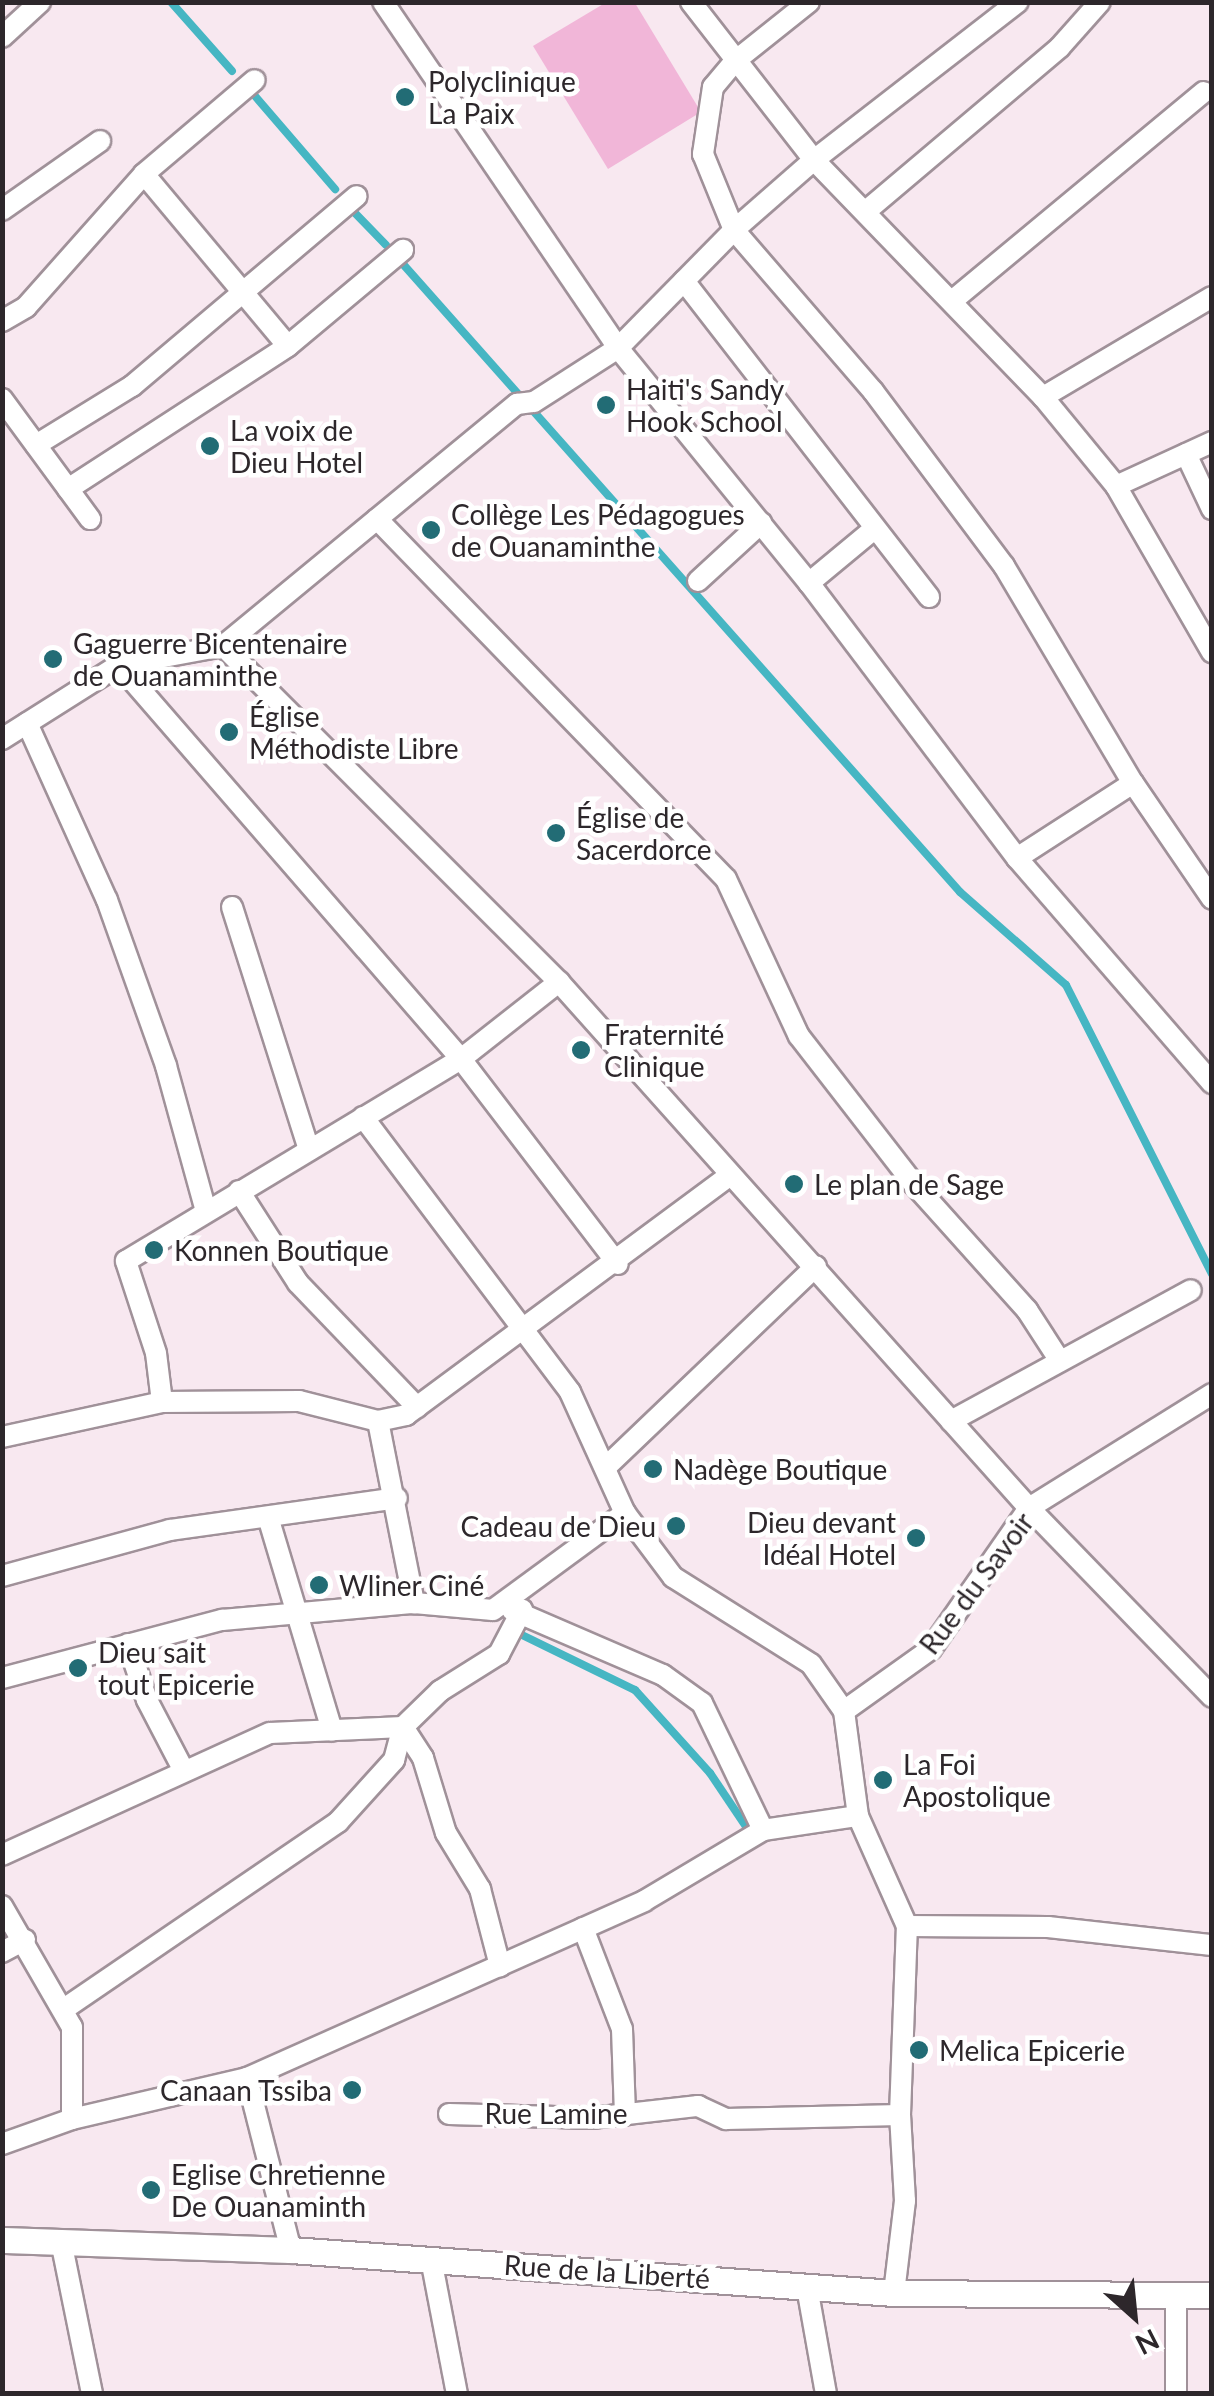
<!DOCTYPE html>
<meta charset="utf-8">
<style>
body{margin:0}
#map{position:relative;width:1214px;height:2396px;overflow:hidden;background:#f8e8f0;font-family:Lato,sans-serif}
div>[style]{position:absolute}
.green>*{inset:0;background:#f1b6d8}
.stream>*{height:8px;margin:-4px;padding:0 4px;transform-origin:4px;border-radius:4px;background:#46b6c3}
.roads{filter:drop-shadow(2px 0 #a09199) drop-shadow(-2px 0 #a09199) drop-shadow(0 2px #a09199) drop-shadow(0 -2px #a09199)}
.minor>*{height:20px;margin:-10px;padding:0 10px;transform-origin:10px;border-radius:10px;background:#fff}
.tertiary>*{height:25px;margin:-12.5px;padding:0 12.5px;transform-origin:12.5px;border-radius:12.5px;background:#fff}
.dots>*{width:28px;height:28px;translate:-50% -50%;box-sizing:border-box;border:5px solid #fff;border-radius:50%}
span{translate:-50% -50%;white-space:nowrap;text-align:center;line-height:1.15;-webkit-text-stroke:9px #fff;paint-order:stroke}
.poi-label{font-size:28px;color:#2d272b}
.left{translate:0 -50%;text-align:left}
.right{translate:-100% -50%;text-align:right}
.street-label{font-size:28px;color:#2d272b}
.frame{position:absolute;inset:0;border:5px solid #2d272b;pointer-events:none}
.north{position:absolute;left:1084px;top:2266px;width:100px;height:100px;-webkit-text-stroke:8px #fff;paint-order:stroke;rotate:153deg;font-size:28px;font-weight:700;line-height:40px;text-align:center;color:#2d272b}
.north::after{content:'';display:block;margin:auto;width:35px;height:45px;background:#2d272b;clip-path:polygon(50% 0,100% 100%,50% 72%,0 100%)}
</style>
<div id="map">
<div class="green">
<i style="clip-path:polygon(605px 3px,635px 3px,701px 112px,608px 169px,533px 46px)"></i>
</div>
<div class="stream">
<i style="left:171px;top:2px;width:92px;rotate:48.5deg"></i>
<i style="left:255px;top:96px;width:123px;rotate:49.3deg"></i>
<i style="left:354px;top:212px;width:46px;rotate:45.9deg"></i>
<i style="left:402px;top:263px;width:841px;rotate:48.42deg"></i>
<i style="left:960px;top:892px;width:141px;rotate:41.3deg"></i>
<i style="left:1066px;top:985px;width:324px;rotate:63.2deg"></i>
<i style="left:520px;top:1634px;width:128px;rotate:26deg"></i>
<i style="left:635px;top:1690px;width:112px;rotate:47.9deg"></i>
<i style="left:710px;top:1773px;width:66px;rotate:56.1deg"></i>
<i style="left:747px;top:1828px;width:9px;rotate:13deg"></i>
</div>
<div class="roads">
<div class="minor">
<i style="left:383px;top:2px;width:418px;rotate:55.8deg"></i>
<i style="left:618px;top:348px;width:303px;rotate:50.9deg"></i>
<i style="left:809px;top:583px;width:345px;rotate:52.9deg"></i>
<i style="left:1017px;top:858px;width:298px;rotate:49.1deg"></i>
<i style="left:691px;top:2px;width:200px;rotate:52.1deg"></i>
<i style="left:814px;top:160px;width:330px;rotate:46deg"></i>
<i style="left:1043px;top:397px;width:115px;rotate:50.6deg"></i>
<i style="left:1116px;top:486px;width:192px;rotate:60deg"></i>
<i style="left:809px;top:2px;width:95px;rotate:141.4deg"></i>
<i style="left:735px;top:61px;width:34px;rotate:130deg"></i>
<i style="left:713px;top:87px;width:68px;rotate:98.5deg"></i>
<i style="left:703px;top:154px;width:82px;rotate:67.8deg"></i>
<i style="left:734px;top:230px;width:213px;rotate:49.2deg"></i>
<i style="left:873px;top:391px;width:219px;rotate:53.2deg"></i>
<i style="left:1004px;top:566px;width:252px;rotate:59.3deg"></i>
<i style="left:1133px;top:783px;width:140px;rotate:55.7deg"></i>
<i style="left:2px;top:37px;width:52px;rotate:-42.6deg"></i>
<i style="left:144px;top:174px;width:224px;rotate:50.1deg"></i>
<i style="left:2px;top:210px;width:120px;rotate:-35.1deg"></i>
<i style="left:865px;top:212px;width:255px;rotate:-40.2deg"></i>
<i style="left:1060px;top:47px;width:60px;rotate:-48.4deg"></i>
<i style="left:684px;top:281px;width:400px;rotate:52.2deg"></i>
<i style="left:952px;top:301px;width:327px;rotate:-39.7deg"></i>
<i style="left:2px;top:321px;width:28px;rotate:-30deg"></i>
<i style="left:26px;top:307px;width:178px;rotate:-48.4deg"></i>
<i style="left:144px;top:174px;width:145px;rotate:-40.3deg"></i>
<i style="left:1043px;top:397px;width:196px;rotate:-30.6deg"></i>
<i style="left:2px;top:399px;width:149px;rotate:53.7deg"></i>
<i style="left:36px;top:445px;width:113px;rotate:-31.6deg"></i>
<i style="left:132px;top:386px;width:294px;rotate:-40.2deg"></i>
<i style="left:1186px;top:454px;width:61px;rotate:64.7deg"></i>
<i style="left:1116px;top:486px;width:106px;rotate:-24.6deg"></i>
<i style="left:68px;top:489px;width:262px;rotate:-33deg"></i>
<i style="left:288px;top:346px;width:150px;rotate:-39.9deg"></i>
<i style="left:377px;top:519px;width:501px;rotate:45.89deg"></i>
<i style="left:726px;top:879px;width:173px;rotate:65.1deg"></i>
<i style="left:799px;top:1036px;width:186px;rotate:52.2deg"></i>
<i style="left:913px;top:1183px;width:171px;rotate:48.1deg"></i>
<i style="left:1027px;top:1310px;width:57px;rotate:57.1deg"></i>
<i style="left:698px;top:581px;width:86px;rotate:-42.6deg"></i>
<i style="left:809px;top:583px;width:85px;rotate:-39.7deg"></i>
<i style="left:223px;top:646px;width:475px;rotate:45deg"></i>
<i style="left:559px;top:982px;width:705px;rotate:48.22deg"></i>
<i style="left:1029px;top:1508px;width:263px;rotate:45.9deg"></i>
<i style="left:119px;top:665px;width:522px;rotate:49.04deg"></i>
<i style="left:461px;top:1059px;width:258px;rotate:52.6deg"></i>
<i style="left:27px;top:723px;width:194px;rotate:65.7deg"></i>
<i style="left:107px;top:900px;width:176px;rotate:70.4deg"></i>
<i style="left:166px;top:1066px;width:150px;rotate:74.6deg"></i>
<i style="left:2px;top:739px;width:138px;rotate:-32.3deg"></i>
<i style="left:119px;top:665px;width:106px;rotate:-10.4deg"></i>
<i style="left:223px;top:646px;width:381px;rotate:-39.5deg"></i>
<i style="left:517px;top:404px;width:17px;rotate:-7deg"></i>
<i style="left:534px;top:402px;width:100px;rotate:-32.7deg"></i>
<i style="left:618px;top:348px;width:165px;rotate:-45.5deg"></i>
<i style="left:734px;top:230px;width:106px;rotate:-41.2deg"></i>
<i style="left:814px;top:160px;width:258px;rotate:-37.8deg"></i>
<i style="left:1017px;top:858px;width:138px;rotate:-32.9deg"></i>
<i style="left:232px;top:907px;width:255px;rotate:72.4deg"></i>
<i style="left:363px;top:1117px;width:344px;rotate:53deg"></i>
<i style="left:570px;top:1392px;width:133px;rotate:65.6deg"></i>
<i style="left:625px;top:1513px;width:80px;rotate:53.1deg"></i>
<i style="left:673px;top:1577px;width:163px;rotate:32.2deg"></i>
<i style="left:811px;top:1664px;width:57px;rotate:54.9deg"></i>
<i style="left:844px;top:1711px;width:106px;rotate:82.4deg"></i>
<i style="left:858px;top:1816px;width:120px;rotate:66deg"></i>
<i style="left:239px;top:1191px;width:109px;rotate:57.3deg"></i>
<i style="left:298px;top:1283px;width:172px;rotate:46.2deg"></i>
<i style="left:162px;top:1402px;width:49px;rotate:-97deg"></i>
<i style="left:156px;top:1353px;width:97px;rotate:-108.1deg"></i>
<i style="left:126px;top:1261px;width:391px;rotate:-31.1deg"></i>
<i style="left:461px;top:1059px;width:125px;rotate:-38.2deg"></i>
<i style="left:378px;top:1421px;width:186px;rotate:78.8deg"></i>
<i style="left:951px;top:1421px;width:273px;rotate:-28.6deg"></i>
<i style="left:2px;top:1437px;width:164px;rotate:-12.3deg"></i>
<i style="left:162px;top:1402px;width:137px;rotate:-0.4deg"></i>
<i style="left:299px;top:1401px;width:81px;rotate:14.2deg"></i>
<i style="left:378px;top:1421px;width:29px;rotate:-12deg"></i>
<i style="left:406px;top:1415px;width:402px;rotate:-36.5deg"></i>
<i style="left:607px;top:1466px;width:289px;rotate:-43.7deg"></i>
<i style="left:268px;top:1517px;width:223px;rotate:73.3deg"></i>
<i style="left:2px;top:1576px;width:174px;rotate:-15.3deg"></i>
<i style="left:170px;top:1530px;width:229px;rotate:-8deg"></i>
<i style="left:512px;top:1610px;width:164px;rotate:23.3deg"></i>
<i style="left:663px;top:1675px;width:48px;rotate:35.7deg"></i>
<i style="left:702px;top:1703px;width:141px;rotate:64.3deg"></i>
<i style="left:128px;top:1644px;width:59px;rotate:71.3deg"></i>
<i style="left:147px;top:1700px;width:80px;rotate:62.5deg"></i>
<i style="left:2px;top:1678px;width:228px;rotate:-14.8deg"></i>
<i style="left:222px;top:1620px;width:193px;rotate:-5.1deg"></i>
<i style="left:414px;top:1603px;width:79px;rotate:5.1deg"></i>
<i style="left:493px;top:1610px;width:164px;rotate:-36.3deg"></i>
<i style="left:844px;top:1711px;width:107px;rotate:-35.5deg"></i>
<i style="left:931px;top:1649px;width:172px;rotate:-55.2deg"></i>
<i style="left:1029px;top:1508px;width:216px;rotate:-31.9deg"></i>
<i style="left:2px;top:1855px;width:294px;rotate:-24.5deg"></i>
<i style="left:270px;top:1733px;width:133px;rotate:-2.6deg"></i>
<i style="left:403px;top:1727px;width:37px;rotate:57deg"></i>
<i style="left:423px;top:1758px;width:78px;rotate:73deg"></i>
<i style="left:446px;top:1833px;width:66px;rotate:58.7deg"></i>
<i style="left:480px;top:1889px;width:80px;rotate:75.4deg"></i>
<i style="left:2px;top:1906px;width:140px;rotate:60deg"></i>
<i style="left:72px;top:2027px;width:92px;rotate:90deg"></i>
<i style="left:583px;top:1928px;width:108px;rotate:68.9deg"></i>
<i style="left:622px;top:2029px;width:86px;rotate:88deg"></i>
<i style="left:2px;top:1952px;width:26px;rotate:-28deg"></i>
<i style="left:64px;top:2009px;width:332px;rotate:-34.3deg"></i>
<i style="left:338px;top:1822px;width:84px;rotate:-47.9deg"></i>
<i style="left:394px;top:1760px;width:34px;rotate:-75deg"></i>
<i style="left:403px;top:1727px;width:52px;rotate:-44.2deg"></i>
<i style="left:440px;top:1691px;width:70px;rotate:-32.1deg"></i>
<i style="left:499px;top:1654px;width:50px;rotate:-62.4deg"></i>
<i style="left:247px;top:2078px;width:178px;rotate:75.7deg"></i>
<i style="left:449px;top:2114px;width:143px;rotate:1.6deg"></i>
<i style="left:592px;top:2118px;width:107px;rotate:-6.5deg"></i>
<i style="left:698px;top:2106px;width:31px;rotate:25deg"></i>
<i style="left:726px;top:2119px;width:174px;rotate:-1.3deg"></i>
<i style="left:2px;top:2144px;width:74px;rotate:-19.7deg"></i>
<i style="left:72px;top:2119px;width:180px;rotate:-13.2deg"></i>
<i style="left:247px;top:2078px;width:435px;rotate:-24deg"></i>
<i style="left:644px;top:1901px;width:139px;rotate:-30.8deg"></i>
<i style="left:763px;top:1830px;width:96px;rotate:-8.4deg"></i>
<i style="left:61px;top:2241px;width:156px;rotate:78.5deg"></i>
<i style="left:431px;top:2259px;width:137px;rotate:79.1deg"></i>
<i style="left:807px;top:2287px;width:109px;rotate:79.9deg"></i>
<i style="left:894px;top:2293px;width:93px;rotate:-83.2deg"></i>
<i style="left:905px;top:2201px;width:86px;rotate:-93.3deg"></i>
<i style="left:900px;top:2115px;width:189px;rotate:-87.9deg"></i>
<i style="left:907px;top:1926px;width:141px;rotate:0.4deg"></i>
<i style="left:1048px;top:1927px;width:165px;rotate:6.3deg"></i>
<i style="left:1176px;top:2296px;width:98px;rotate:90deg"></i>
</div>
<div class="tertiary">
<i style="left:2px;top:2240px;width:289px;rotate:2deg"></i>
<i style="left:291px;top:2250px;width:605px;rotate:4.08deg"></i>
<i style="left:894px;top:2293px;width:318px;rotate:0.4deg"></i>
</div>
</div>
<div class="dots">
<i style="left:405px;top:97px;background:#226c75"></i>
<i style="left:606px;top:405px;background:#226c75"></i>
<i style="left:210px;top:446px;background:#226c75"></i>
<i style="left:431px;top:530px;background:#226c75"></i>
<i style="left:53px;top:659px;background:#226c75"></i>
<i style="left:229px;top:732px;background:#226c75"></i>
<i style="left:556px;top:833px;background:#226c75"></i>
<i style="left:581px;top:1050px;background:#226c75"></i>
<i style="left:794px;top:1184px;background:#226c75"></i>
<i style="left:154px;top:1250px;background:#226c75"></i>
<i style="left:653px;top:1469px;background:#226c75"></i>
<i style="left:676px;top:1526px;background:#226c75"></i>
<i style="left:916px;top:1538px;background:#226c75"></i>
<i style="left:319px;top:1585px;background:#226c75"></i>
<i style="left:78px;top:1668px;background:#226c75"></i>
<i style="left:883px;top:1780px;background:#226c75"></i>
<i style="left:919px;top:2050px;background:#226c75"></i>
<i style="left:352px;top:2090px;background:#226c75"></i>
<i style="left:151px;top:2190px;background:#226c75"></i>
</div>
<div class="poi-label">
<span class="left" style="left:428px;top:97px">Polyclinique<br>La Paix</span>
<span class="left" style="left:626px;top:405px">Haiti's Sandy<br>Hook School</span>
<span class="left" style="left:230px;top:446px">La voix de<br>Dieu Hotel</span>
<span class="left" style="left:451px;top:530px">Collège Les Pédagogues<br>de Ouanaminthe</span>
<span class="left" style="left:73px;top:659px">Gaguerre Bicentenaire<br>de Ouanaminthe</span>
<span class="left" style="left:249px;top:732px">Église<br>Méthodiste Libre</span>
<span class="left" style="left:576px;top:833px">Église de<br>Sacerdorce</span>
<span class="left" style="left:604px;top:1050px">Fraternité<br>Clinique</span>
<span class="left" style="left:814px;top:1184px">Le plan de Sage</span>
<span class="left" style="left:174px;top:1250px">Konnen Boutique</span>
<span class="left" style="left:673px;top:1469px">Nadège Boutique</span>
<span class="right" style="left:896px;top:1538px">Dieu devant<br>Idéal Hotel</span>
<span class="right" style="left:656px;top:1526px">Cadeau de Dieu</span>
<span class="left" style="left:339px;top:1585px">Wliner Ciné</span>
<span class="left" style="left:98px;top:1668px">Dieu sait<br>tout Epicerie</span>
<span class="left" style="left:903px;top:1780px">La Foi<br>Apostolique</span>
<span class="left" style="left:939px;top:2050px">Melica Epicerie</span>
<span class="right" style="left:332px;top:2090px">Canaan Tssiba</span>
<span class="left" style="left:171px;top:2190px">Eglise Chretienne<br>De Ouanaminth</span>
</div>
<div class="street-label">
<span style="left:976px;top:1583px;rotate:-53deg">Rue du Savoir</span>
<span style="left:556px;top:2113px">Rue Lamine</span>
<span style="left:607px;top:2271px;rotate:4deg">Rue de la Liberté</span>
</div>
<div class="frame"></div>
<div class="north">N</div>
</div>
